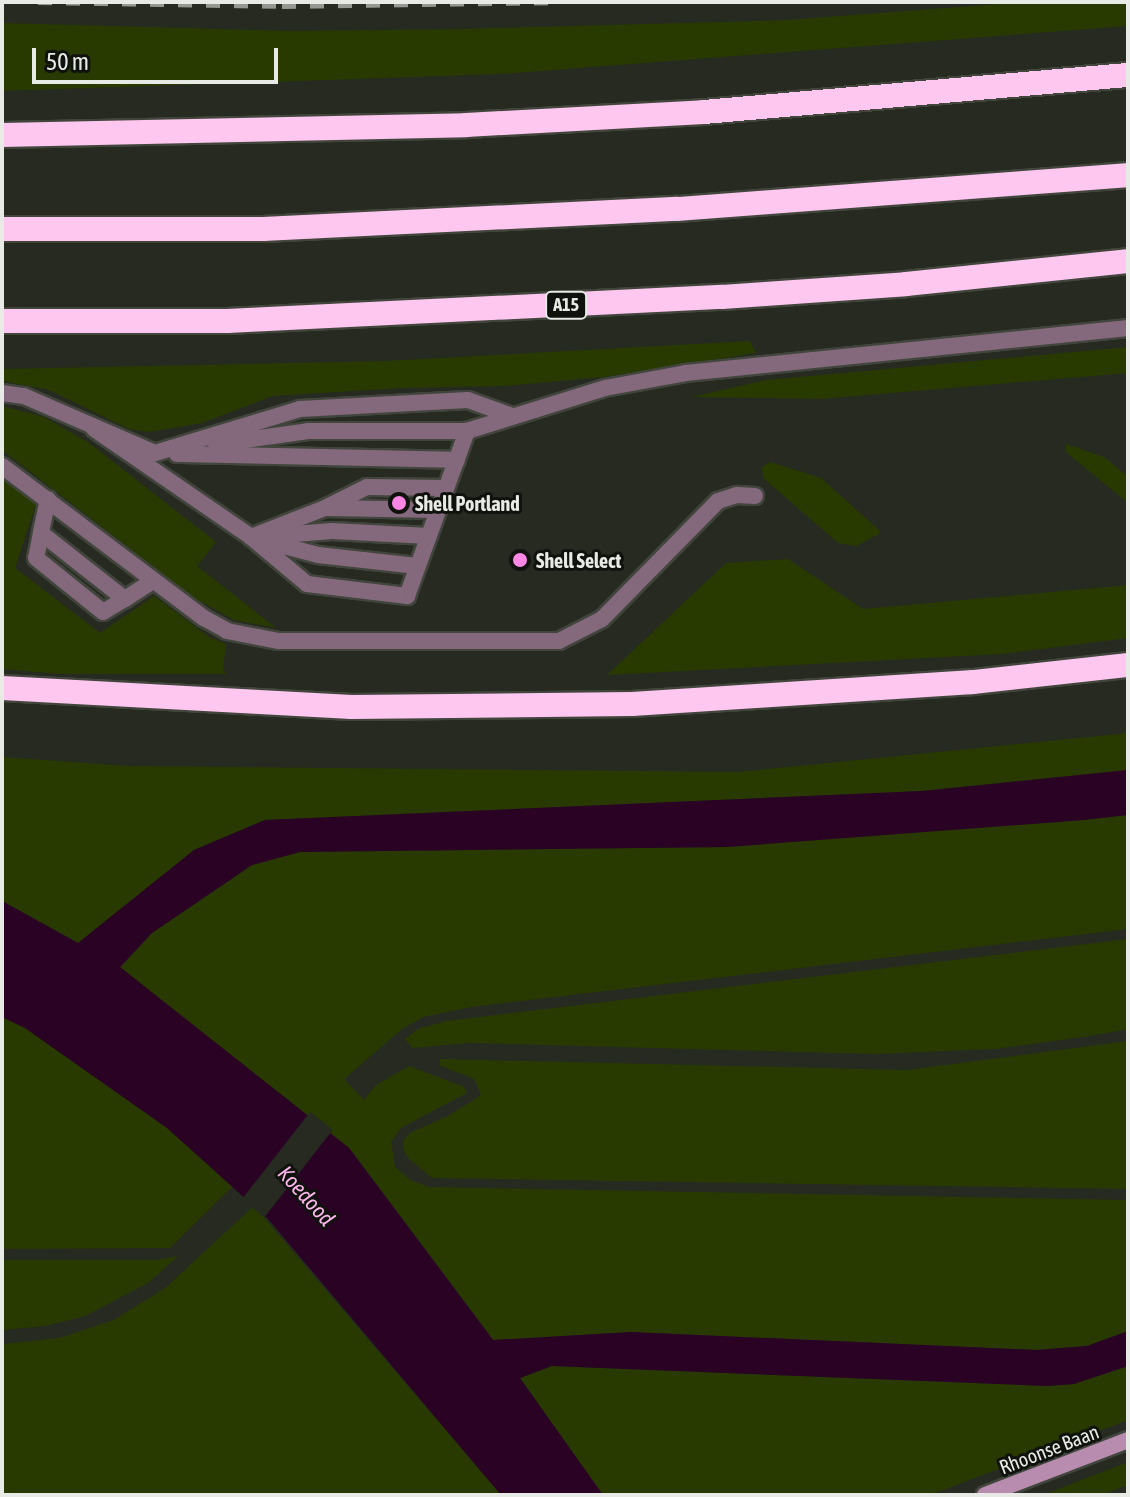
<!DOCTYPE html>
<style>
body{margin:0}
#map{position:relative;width:1130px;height:1497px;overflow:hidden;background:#262a21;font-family:"Asap Condensed",sans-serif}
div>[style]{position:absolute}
.green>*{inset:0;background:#283a00}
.water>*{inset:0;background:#2a0224}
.pier>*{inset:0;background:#262a21;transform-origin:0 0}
.roads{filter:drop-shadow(2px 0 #41453c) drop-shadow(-2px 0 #41453c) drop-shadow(0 2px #41453c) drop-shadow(0 -2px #41453c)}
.lane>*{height:16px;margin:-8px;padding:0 8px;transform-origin:8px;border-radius:8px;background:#84697d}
.secondary>*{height:16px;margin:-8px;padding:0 8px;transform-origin:8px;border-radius:8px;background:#b88cae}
.highway>*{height:24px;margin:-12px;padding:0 12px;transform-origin:12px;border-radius:12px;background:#fec7f0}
.rail>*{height:6px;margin-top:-3px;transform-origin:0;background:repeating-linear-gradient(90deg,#969992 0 14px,transparent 0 28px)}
.dots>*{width:22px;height:22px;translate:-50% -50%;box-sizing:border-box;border:4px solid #10120e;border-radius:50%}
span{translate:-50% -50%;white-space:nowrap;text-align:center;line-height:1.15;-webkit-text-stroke:6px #10120e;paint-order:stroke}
.shield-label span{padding:2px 6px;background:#10120e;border:2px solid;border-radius:6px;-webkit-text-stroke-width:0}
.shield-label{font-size:18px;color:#e8ebe5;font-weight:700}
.poi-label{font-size:20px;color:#e8ebe5;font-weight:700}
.left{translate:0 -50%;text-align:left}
.street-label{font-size:20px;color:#e8ebe5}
.water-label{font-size:22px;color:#fdb6ec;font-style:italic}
.frame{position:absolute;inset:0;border:4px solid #e8ebe5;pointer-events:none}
.scale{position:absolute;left:32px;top:48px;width:246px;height:36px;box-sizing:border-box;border:4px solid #e8ebe5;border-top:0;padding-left:10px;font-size:24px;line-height:28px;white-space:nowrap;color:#e8ebe5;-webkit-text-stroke:6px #10120e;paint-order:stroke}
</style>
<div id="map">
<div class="green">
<i style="clip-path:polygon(1026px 2px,1128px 2px,1128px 26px,501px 74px,2px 91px,2px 23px,290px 31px,458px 29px,787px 20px)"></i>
<i style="clip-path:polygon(750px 341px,756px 353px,603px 377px,506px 386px,402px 388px,273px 396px,202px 423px,149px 432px,129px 429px,49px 390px,2px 381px,2px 369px,385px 361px)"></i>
<i style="clip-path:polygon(1128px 347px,1128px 373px,821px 399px,692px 397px,766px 380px)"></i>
<i style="clip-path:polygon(2px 406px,44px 417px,89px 443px,216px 542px,197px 566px,276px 628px,234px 620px,193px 597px,2px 450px)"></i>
<i style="clip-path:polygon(1066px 444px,1104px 457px,1128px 477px,1128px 503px,1066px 452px)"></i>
<i style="clip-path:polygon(770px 462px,821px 478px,879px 530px,879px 534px,856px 546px,838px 543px,763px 478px,762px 467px)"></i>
<i style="clip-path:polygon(2px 479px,36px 504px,15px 568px,100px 633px,154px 596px,209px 637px,226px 644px,223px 669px,226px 674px,58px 674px,2px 669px)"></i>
<i style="clip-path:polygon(788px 559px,863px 609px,1128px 585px,1128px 638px,1002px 654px,607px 675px,726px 563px)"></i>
<i style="clip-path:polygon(1128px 733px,1128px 770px,922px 791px,265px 820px,194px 850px,78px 943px,2px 901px,2px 757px,128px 766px,738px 772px)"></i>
<i style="clip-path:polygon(1128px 815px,1128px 929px,471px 1007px,423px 1017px,402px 1029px,344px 1079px,364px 1100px,376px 1085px,409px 1066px,464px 1087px,467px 1093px,401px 1128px,391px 1142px,395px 1167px,410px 1180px,429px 1187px,1128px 1200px,1128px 1331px,1087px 1346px,1036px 1350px,631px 1332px,493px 1340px,349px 1148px,120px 968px,152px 933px,252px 865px,300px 852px,727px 847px)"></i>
<i style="clip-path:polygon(1128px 939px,1128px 1029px,1090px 1036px,995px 1049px,877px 1054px,469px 1043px,412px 1048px,405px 1039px,418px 1029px,446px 1021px)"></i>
<i style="clip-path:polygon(2px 1017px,25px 1028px,167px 1128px,233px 1186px,170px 1248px,2px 1249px)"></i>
<i style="clip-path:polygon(1128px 1041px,1128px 1189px,432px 1178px,408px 1158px,403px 1148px,404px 1140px,410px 1133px,450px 1115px,481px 1095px,474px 1079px,439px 1065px,440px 1059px,907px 1070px)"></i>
<i style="clip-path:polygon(254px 1206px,501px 1495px,2px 1495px,2px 1344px,60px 1338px,114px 1320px,165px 1288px)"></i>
<i style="clip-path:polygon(178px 1256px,148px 1283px,85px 1316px,46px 1326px,2px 1330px,2px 1260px,157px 1260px)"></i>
<i style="clip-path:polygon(552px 1366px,1048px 1386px,1074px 1384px,1128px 1366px,1128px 1420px,930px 1495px,603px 1495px,519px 1378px)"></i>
<i style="clip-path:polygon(1128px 1462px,1128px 1485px,1101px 1495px,1043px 1495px)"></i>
</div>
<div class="water">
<i style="clip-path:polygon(1128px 770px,1128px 815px,1084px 820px,727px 847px,300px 852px,252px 865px,152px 933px,120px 967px,349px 1148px,493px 1340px,631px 1332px,1036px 1350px,1087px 1346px,1128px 1331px,1128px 1366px,1074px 1384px,1048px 1386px,552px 1366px,520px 1378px,603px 1495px,501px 1495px,268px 1219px,167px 1128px,25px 1028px,2px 1017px,2px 901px,78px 943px,194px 850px,265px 820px,922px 791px)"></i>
</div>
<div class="pier">
<i style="left:310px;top:1112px;width:29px;height:111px;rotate:38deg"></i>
</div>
<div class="roads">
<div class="lane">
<i style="left:2px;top:393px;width:22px;rotate:8deg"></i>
<i style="left:24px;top:396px;width:143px;rotate:23.5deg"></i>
<i style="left:155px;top:453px;width:152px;rotate:-16.9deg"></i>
<i style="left:300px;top:409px;width:168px;rotate:-3.1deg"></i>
<i style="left:468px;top:400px;width:47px;rotate:20deg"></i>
<i style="left:94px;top:429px;width:191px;rotate:34.5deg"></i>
<i style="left:251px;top:537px;width:73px;rotate:40deg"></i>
<i style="left:307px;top:584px;width:101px;rotate:6.8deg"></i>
<i style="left:407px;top:596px;width:176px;rotate:-70deg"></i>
<i style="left:467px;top:431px;width:145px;rotate:-17.3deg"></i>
<i style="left:605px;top:388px;width:82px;rotate:-10.5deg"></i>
<i style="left:686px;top:373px;width:444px;rotate:-5.8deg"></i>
<i style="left:216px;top:444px;width:93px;rotate:-8deg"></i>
<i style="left:308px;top:431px;width:159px"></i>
<i style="left:177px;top:454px;width:280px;rotate:1.2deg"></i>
<i style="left:2px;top:466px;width:253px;rotate:37deg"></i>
<i style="left:204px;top:618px;width:26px;rotate:29deg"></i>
<i style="left:227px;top:631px;width:53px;rotate:10.9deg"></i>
<i style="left:279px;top:641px;width:280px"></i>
<i style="left:559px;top:641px;width:48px;rotate:-27.1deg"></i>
<i style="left:602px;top:619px;width:165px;rotate:-45.5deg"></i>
<i style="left:718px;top:501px;width:20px;rotate:-18deg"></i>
<i style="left:737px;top:495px;width:18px;rotate:3deg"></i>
<i style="left:48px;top:499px;width:35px;rotate:102deg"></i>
<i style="left:41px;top:533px;width:107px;rotate:38.2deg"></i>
<i style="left:125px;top:599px;width:33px;rotate:-33deg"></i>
<i style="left:327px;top:508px;width:111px;rotate:1deg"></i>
<i style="left:41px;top:533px;width:25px;rotate:101deg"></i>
<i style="left:36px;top:558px;width:86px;rotate:38.9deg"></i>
<i style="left:103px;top:612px;width:26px;rotate:-31deg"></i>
<i style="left:269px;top:536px;width:63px;rotate:-4.5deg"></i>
<i style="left:332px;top:531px;width:97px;rotate:3deg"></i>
<i style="left:251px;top:537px;width:79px;rotate:-21.4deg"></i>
<i style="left:325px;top:508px;width:47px;rotate:-26.6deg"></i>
<i style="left:367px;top:487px;width:79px;rotate:0.7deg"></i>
<i style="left:265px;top:541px;width:55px;rotate:14.8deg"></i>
<i style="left:318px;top:555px;width:100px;rotate:6.3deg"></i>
</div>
<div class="secondary">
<i style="left:985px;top:1495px;width:153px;rotate:-21deg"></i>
</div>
<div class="highway">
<i style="left:2px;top:135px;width:464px;rotate:-1.2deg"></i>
<i style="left:466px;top:125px;width:238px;rotate:-3.1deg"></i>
<i style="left:704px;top:112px;width:426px;rotate:-5deg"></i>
<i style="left:2px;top:229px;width:261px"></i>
<i style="left:263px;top:229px;width:415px;rotate:-2.8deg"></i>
<i style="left:678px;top:209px;width:451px;rotate:-4.3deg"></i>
<i style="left:2px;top:321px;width:225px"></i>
<i style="left:227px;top:321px;width:496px;rotate:-2.8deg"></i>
<i style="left:722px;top:297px;width:184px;rotate:-4deg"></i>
<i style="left:906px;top:284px;width:223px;rotate:-5.9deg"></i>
<i style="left:2px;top:688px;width:350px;rotate:3.1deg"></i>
<i style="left:351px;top:707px;width:281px;rotate:-0.6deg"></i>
<i style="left:632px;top:704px;width:342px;rotate:-3.7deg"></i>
<i style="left:973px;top:682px;width:156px;rotate:-6.3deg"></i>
</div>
</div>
<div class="rail">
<i style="left:38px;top:2px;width:244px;rotate:0.9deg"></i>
<i style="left:282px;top:6px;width:271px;rotate:-0.8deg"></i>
</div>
<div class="dots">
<i style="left:399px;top:503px;background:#fc86e4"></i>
<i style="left:520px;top:560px;background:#fc86e4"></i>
</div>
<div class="shield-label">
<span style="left:566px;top:305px">A15</span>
</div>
<div class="poi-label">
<span class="left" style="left:415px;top:503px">Shell Portland</span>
<span class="left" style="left:536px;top:560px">Shell Select</span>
</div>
<div class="street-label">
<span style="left:1049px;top:1449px;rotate:-21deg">Rhoonse Baan</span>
</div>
<div class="water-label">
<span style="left:306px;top:1196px;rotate:48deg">Koedood</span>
</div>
<div class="frame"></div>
<div class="scale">50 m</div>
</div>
